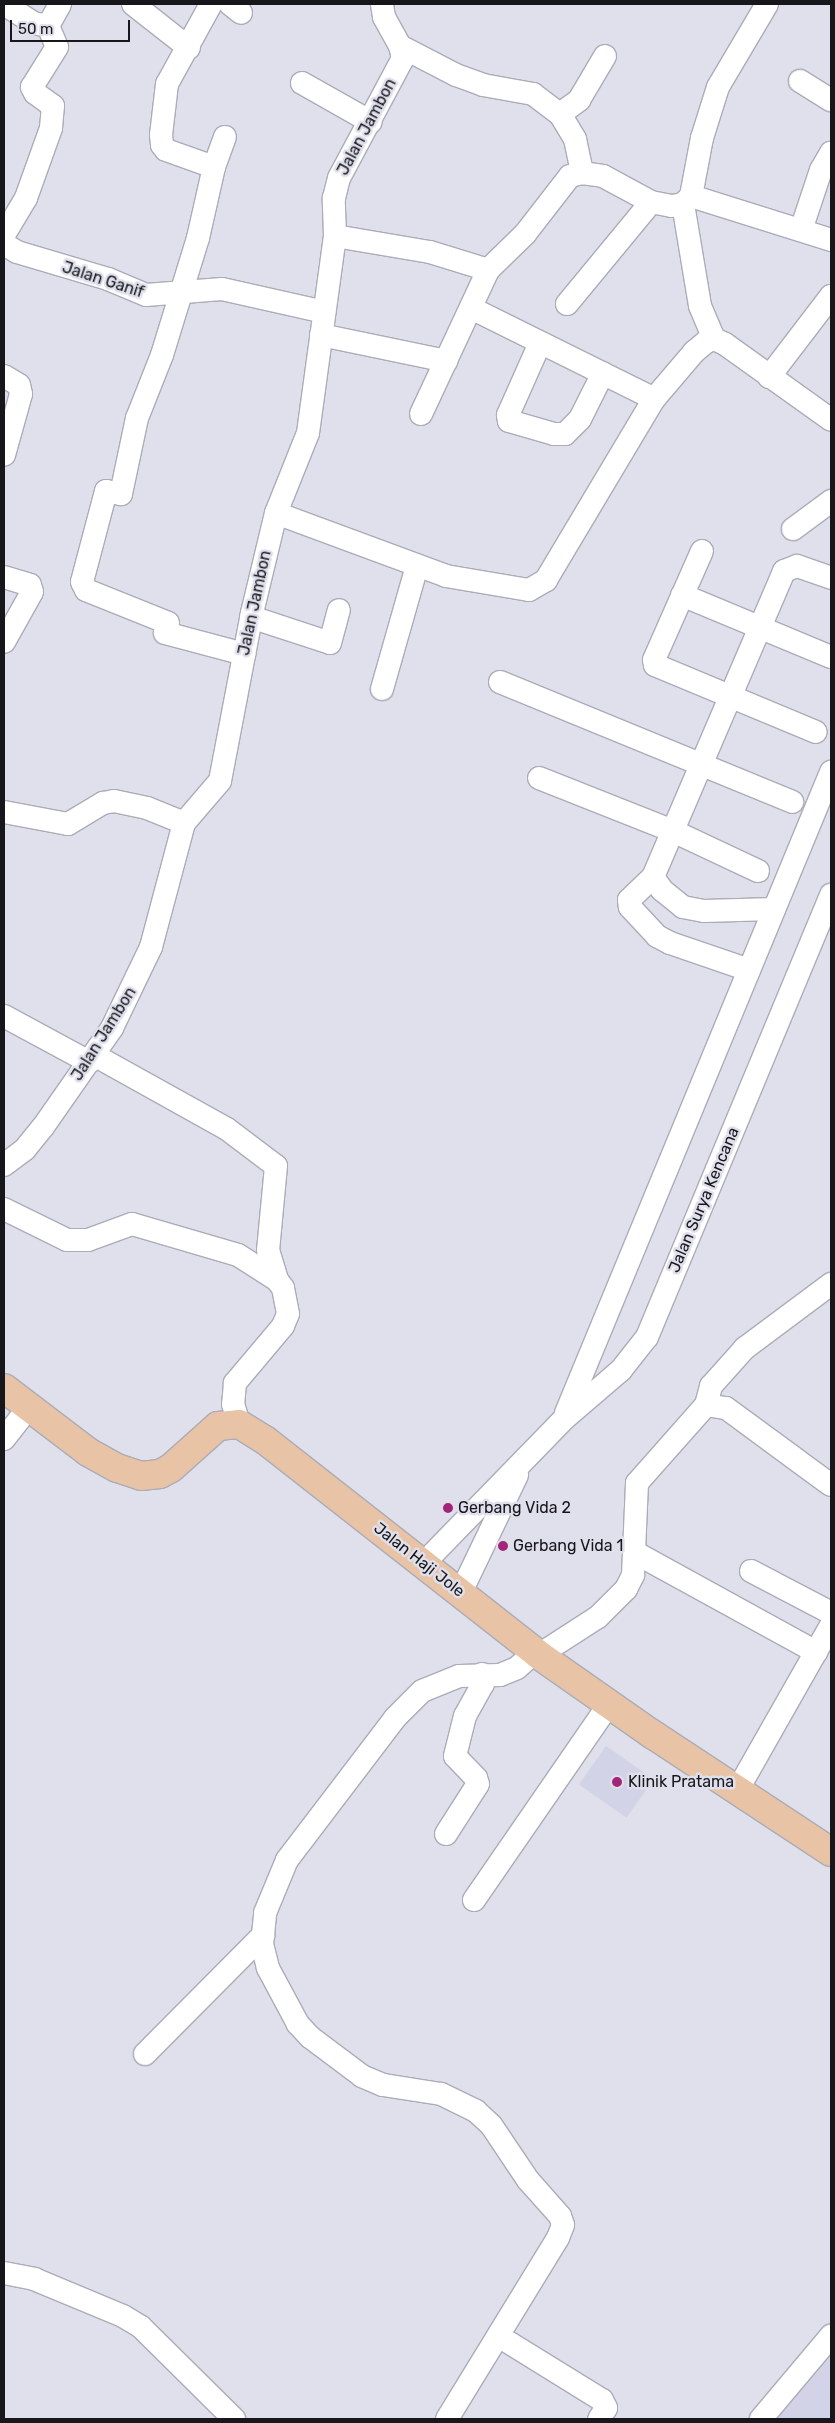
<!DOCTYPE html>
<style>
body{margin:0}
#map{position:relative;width:835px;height:2423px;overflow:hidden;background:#dfe0ec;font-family:Rubik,sans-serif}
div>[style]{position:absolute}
.built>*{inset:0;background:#d2d3e6;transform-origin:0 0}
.roads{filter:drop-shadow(1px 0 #abacb7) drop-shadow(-1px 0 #abacb7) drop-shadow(0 1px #abacb7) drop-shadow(0 -1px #abacb7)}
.minor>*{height:22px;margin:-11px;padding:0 11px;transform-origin:11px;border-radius:11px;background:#fff}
.major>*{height:28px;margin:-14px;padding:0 14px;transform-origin:14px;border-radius:14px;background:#e8c3a5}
.dots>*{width:14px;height:14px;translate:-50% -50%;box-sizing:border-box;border:2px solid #dfe0ec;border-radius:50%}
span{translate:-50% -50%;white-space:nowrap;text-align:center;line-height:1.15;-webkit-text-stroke:5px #dfe0ec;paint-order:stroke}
.street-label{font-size:16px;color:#17171b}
.poi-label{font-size:16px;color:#17171b}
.left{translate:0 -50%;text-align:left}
.frame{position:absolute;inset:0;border:5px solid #17171b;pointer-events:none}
.scale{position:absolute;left:10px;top:20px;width:120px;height:22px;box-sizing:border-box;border:2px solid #17171b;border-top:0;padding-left:6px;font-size:15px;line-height:18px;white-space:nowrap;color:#17171b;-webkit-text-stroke:4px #dfe0ec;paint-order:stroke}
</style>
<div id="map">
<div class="built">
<i style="left:606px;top:1746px;width:58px;height:47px;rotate:35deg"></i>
<i style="clip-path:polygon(831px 2339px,831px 2419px,775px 2419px)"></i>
</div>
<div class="roads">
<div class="minor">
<i style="left:4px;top:4px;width:35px;rotate:33deg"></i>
<i style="left:33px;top:23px;width:15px;rotate:11deg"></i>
<i style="left:133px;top:4px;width:71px;rotate:38.2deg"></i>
<i style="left:211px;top:4px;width:91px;rotate:118.8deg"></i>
<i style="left:167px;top:84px;width:51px;rotate:96.7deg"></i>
<i style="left:161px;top:135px;width:10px;rotate:84deg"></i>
<i style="left:162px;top:145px;width:6px;rotate:51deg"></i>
<i style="left:166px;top:150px;width:51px;rotate:19.5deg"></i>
<i style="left:214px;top:167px;width:73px;rotate:102.7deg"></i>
<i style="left:198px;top:238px;width:122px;rotate:107.1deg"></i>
<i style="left:162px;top:355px;width:68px;rotate:111.6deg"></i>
<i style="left:137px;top:418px;width:78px;rotate:101.9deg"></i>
<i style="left:121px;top:494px;width:15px;rotate:-169deg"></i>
<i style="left:106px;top:491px;width:94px;rotate:104.8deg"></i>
<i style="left:82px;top:582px;width:9px;rotate:63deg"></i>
<i style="left:86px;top:590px;width:88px;rotate:21.9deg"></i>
<i style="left:168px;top:623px;width:10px;rotate:107deg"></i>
<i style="left:165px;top:633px;width:82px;rotate:14.9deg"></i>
<i style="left:230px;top:4px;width:14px;rotate:39deg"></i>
<i style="left:400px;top:46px;width:63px;rotate:27.4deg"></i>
<i style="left:456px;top:75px;width:29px;rotate:20deg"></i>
<i style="left:483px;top:85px;width:51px;rotate:10.2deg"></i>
<i style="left:533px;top:94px;width:34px;rotate:37deg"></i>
<i style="left:560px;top:114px;width:29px;rotate:59deg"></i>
<i style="left:575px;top:139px;width:35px;rotate:78deg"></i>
<i style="left:800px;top:81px;width:36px;rotate:32deg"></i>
<i style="left:302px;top:83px;width:79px;rotate:29.5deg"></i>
<i style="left:560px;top:114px;width:24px;rotate:-36deg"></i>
<i style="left:579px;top:100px;width:51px;rotate:-59.4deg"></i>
<i style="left:214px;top:167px;width:32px;rotate:-70deg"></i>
<i style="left:691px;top:196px;width:147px;rotate:17.4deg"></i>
<i style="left:683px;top:204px;width:103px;rotate:80.5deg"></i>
<i style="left:700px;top:306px;width:36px;rotate:67deg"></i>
<i style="left:801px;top:230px;width:63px;rotate:-71.6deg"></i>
<i style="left:821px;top:170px;width:20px;rotate:-60deg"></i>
<i style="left:4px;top:235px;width:43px;rotate:-59.3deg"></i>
<i style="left:26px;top:198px;width:74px;rotate:-70.3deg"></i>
<i style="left:51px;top:128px;width:22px;rotate:-85deg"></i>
<i style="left:53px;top:106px;width:22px;rotate:-144deg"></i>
<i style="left:35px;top:93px;width:7px;rotate:-117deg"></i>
<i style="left:32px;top:87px;width:47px;rotate:-58deg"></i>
<i style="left:57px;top:47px;width:23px;rotate:-113deg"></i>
<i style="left:48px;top:26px;width:25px;rotate:-61deg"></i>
<i style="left:335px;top:236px;width:96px;rotate:9.6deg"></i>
<i style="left:430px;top:252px;width:61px;rotate:17.2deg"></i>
<i style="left:488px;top:270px;width:52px;rotate:-44.2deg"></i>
<i style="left:525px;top:234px;width:73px;rotate:-52.2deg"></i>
<i style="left:570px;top:176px;width:12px;rotate:-14deg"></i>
<i style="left:582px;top:173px;width:21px;rotate:8deg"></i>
<i style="left:603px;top:176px;width:55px;rotate:28.4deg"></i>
<i style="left:651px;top:202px;width:21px;rotate:11deg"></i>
<i style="left:672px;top:206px;width:11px;rotate:-10deg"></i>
<i style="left:683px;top:204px;width:11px;rotate:-45deg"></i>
<i style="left:691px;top:196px;width:59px;rotate:-79.3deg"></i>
<i style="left:702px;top:138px;width:53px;rotate:-72.6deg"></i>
<i style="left:718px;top:87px;width:96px;rotate:-59.4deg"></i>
<i style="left:4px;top:244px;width:15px;rotate:32deg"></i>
<i style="left:17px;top:252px;width:95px;rotate:16.5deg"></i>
<i style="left:108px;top:279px;width:41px;rotate:22.8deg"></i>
<i style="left:146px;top:295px;width:76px;rotate:-4.5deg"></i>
<i style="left:222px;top:289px;width:105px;rotate:12.7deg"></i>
<i style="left:567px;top:304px;width:132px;rotate:-50.5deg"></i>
<i style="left:471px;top:308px;width:204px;rotate:26.4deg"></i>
<i style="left:321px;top:335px;width:128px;rotate:11.7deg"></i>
<i style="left:540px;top:343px;width:79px;rotate:114deg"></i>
<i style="left:508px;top:415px;width:6px;rotate:81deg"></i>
<i style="left:509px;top:421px;width:47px;rotate:16.1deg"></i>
<i style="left:554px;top:434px;width:11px"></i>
<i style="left:565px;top:434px;width:21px;rotate:-45deg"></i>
<i style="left:580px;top:419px;width:51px;rotate:-63.4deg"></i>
<i style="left:4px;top:376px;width:17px;rotate:31deg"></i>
<i style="left:19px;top:385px;width:9px;rotate:77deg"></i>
<i style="left:21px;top:394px;width:63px;rotate:105.6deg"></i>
<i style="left:769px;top:377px;width:102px;rotate:-52.6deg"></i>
<i style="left:421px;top:414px;width:159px;rotate:-65deg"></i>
<i style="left:276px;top:513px;width:181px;rotate:20.3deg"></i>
<i style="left:446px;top:576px;width:84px;rotate:9.6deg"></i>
<i style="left:529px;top:590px;width:20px;rotate:-30deg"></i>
<i style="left:546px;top:580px;width:211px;rotate:-59.2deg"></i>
<i style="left:654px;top:399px;width:62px;rotate:-49.6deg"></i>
<i style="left:694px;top:352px;width:16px;rotate:-40deg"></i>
<i style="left:706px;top:342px;width:9px;rotate:-21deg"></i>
<i style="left:714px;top:339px;width:12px;rotate:24deg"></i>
<i style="left:725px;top:344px;width:130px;rotate:35.6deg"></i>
<i style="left:793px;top:529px;width:47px;rotate:-36.4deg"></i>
<i style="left:702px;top:551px;width:119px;rotate:113.8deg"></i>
<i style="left:654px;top:660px;width:5px;rotate:79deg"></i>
<i style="left:655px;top:665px;width:174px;rotate:22.6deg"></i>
<i style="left:4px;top:577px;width:27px;rotate:17deg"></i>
<i style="left:30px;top:585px;width:7px;rotate:74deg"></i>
<i style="left:32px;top:592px;width:57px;rotate:119.2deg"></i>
<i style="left:682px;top:595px;width:161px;rotate:22.6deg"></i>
<i style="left:251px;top:617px;width:83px;rotate:18.2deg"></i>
<i style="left:330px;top:643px;width:34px;rotate:-75deg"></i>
<i style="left:500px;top:682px;width:316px;rotate:22.3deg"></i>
<i style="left:382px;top:689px;width:128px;rotate:-74.1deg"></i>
<i style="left:539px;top:778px;width:144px;rotate:21.6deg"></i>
<i style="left:673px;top:831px;width:94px;rotate:25.2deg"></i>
<i style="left:4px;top:812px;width:65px;rotate:10.6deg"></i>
<i style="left:68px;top:824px;width:41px;rotate:-31deg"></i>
<i style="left:103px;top:803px;width:11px;rotate:-10deg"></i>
<i style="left:114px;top:801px;width:34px;rotate:12deg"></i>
<i style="left:147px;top:808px;width:40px;rotate:22deg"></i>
<i style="left:653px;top:877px;width:16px;rotate:55deg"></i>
<i style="left:662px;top:890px;width:27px;rotate:39deg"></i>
<i style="left:683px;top:907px;width:21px;rotate:11deg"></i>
<i style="left:704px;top:911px;width:70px;rotate:-1.6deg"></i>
<i style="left:749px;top:970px;width:83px;rotate:-161.1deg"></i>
<i style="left:670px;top:943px;width:15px;rotate:-152deg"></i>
<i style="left:657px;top:936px;width:40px;rotate:-133deg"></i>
<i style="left:630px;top:907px;width:7px;rotate:-98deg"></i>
<i style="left:629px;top:900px;width:33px;rotate:-44deg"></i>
<i style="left:653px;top:877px;width:333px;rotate:-66.8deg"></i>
<i style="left:784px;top:571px;width:14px;rotate:-21deg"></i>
<i style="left:797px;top:566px;width:36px;rotate:19deg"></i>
<i style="left:4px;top:1016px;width:97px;rotate:28.4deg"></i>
<i style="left:94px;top:1055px;width:152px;rotate:29.1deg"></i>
<i style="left:227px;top:1129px;width:61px;rotate:37.1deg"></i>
<i style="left:276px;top:1166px;width:84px;rotate:95.4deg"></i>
<i style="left:268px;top:1250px;width:31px;rotate:73deg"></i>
<i style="left:4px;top:1165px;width:26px;rotate:-37deg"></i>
<i style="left:25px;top:1149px;width:28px;rotate:-51deg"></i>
<i style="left:43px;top:1127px;width:121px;rotate:-55.1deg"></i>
<i style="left:112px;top:1028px;width:90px;rotate:-64.3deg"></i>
<i style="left:151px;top:947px;width:128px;rotate:-75.1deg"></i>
<i style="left:184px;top:823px;width:55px;rotate:-49.4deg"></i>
<i style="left:220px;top:781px;width:171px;rotate:-79.2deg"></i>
<i style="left:252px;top:613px;width:103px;rotate:-76.5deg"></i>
<i style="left:276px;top:513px;width:86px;rotate:-68.2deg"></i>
<i style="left:308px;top:433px;width:199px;rotate:-82.2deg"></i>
<i style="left:335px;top:236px;width:38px;rotate:-92deg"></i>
<i style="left:334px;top:198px;width:21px;rotate:-76deg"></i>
<i style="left:339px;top:178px;width:136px;rotate:-61.9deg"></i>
<i style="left:403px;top:58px;width:12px;rotate:-104deg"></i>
<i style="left:400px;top:46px;width:33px;rotate:-119deg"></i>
<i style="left:384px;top:17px;width:13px;rotate:-99deg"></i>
<i style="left:4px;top:1209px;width:70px;rotate:26.2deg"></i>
<i style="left:67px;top:1240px;width:21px"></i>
<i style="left:88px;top:1240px;width:47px;rotate:-20deg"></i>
<i style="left:132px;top:1224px;width:110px;rotate:16.3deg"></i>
<i style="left:238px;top:1255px;width:46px;rotate:32.7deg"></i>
<i style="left:277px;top:1280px;width:10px;rotate:53deg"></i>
<i style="left:283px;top:1288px;width:26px;rotate:79deg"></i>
<i style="left:288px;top:1314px;width:13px;rotate:113deg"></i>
<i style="left:283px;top:1326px;width:75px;rotate:130.1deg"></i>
<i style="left:235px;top:1383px;width:21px;rotate:95deg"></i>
<i style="left:233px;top:1404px;width:21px;rotate:73deg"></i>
<i style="left:706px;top:1405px;width:20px;rotate:9deg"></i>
<i style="left:726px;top:1408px;width:130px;rotate:36.3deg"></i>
<i style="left:566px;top:1413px;width:694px;rotate:-67.54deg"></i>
<i style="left:4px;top:1439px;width:41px;rotate:-52deg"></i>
<i style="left:634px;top:1552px;width:208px;rotate:28.8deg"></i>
<i style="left:424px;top:1563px;width:201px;rotate:-45.8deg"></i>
<i style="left:564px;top:1419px;width:75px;rotate:-40.7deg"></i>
<i style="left:621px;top:1370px;width:42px;rotate:-51.8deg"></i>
<i style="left:647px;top:1337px;width:479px;rotate:-67.4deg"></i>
<i style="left:751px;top:1571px;width:90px;rotate:27.7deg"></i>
<i style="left:461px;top:1592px;width:130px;rotate:-64.4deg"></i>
<i style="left:539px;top:1655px;width:70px;rotate:-32.8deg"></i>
<i style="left:598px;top:1617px;width:40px;rotate:-45deg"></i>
<i style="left:626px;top:1589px;width:16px;rotate:-63deg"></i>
<i style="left:633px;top:1575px;width:92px;rotate:-87.5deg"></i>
<i style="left:637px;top:1483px;width:104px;rotate:-48.5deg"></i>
<i style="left:706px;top:1405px;width:20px;rotate:-75deg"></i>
<i style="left:711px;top:1386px;width:51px;rotate:-48.2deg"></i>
<i style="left:745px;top:1348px;width:107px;rotate:-36.7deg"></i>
<i style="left:738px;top:1789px;width:189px;rotate:-60.4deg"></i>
<i style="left:446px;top:1834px;width:59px;rotate:-57.4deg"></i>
<i style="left:478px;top:1784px;width:6px;rotate:-108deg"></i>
<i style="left:476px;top:1778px;width:30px;rotate:-134deg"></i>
<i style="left:455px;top:1756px;width:41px;rotate:-76deg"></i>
<i style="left:465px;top:1716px;width:37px;rotate:-61deg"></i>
<i style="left:483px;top:1684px;width:10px;rotate:-96deg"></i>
<i style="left:474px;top:1900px;width:238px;rotate:-55.4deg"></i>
<i style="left:145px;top:2054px;width:168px;rotate:-45.2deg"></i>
<i style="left:4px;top:2273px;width:31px;rotate:11deg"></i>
<i style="left:34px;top:2279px;width:96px;rotate:22.6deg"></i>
<i style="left:123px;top:2316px;width:21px;rotate:31deg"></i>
<i style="left:141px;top:2327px;width:131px;rotate:44.7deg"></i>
<i style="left:500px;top:2337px;width:120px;rotate:31.7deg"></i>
<i style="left:602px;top:2400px;width:9px;rotate:63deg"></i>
<i style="left:606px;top:2408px;width:13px;rotate:122deg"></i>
<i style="left:447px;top:2419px;width:212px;rotate:-58.5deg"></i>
<i style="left:558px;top:2238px;width:14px;rotate:-69deg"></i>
<i style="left:563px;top:2225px;width:9px;rotate:-108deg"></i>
<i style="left:560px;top:2216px;width:48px;rotate:-131.6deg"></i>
<i style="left:528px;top:2180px;width:66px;rotate:-123.9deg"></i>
<i style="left:491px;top:2125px;width:21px;rotate:-137deg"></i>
<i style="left:476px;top:2111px;width:39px;rotate:-154deg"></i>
<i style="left:441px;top:2094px;width:59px;rotate:-171.2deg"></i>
<i style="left:383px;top:2085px;width:23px;rotate:-157deg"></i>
<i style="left:362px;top:2076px;width:65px;rotate:-143.1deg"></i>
<i style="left:310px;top:2037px;width:18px;rotate:-133deg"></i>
<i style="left:298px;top:2024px;width:64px;rotate:-118.2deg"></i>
<i style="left:268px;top:1968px;width:25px;rotate:-104deg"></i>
<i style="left:262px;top:1944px;width:31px;rotate:-84deg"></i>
<i style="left:265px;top:1913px;width:57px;rotate:-67.5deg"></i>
<i style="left:287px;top:1860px;width:178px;rotate:-52.7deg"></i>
<i style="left:395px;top:1718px;width:38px;rotate:-45deg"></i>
<i style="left:422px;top:1691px;width:40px;rotate:-22deg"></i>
<i style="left:459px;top:1676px;width:41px;rotate:-1.4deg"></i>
<i style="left:500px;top:1675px;width:18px;rotate:-22deg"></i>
<i style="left:517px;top:1668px;width:24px;rotate:-42deg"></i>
<i style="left:761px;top:2419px;width:109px;rotate:-49.9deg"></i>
</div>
<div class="major">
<i style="left:4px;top:1388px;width:106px;rotate:37.3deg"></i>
<i style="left:88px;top:1452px;width:33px;rotate:29deg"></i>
<i style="left:117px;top:1468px;width:25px;rotate:18deg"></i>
<i style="left:141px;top:1476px;width:19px;rotate:-6deg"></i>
<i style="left:160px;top:1474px;width:13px;rotate:-29deg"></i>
<i style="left:171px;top:1468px;width:63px;rotate:-41.8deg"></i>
<i style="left:218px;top:1426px;width:21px;rotate:-5deg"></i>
<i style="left:239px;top:1424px;width:31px;rotate:32deg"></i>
<i style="left:265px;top:1440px;width:348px;rotate:38.1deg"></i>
<i style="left:539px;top:1655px;width:138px;rotate:35deg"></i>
<i style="left:652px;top:1734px;width:214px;rotate:33.4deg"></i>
</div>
</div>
<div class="dots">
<i style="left:448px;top:1508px;background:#a32577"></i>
<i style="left:503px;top:1546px;background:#a32577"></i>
<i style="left:617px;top:1782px;background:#a32577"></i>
</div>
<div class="street-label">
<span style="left:367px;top:127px;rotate:-62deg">Jalan Jambon</span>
<span style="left:103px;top:280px;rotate:18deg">Jalan Ganif</span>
<span style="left:255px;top:603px;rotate:-78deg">Jalan Jambon</span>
<span style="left:104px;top:1034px;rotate:-58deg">Jalan Jambon</span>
<span style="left:704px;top:1200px;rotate:-67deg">Jalan Surya Kencana</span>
<span style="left:419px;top:1560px;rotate:38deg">Jalan Haji Jole</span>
</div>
<div class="poi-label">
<span class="left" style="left:458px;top:1508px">Gerbang Vida 2</span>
<span class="left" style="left:513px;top:1546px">Gerbang Vida 1</span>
<span class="left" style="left:628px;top:1782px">Klinik Pratama</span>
</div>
<div class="frame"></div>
<div class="scale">50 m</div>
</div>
